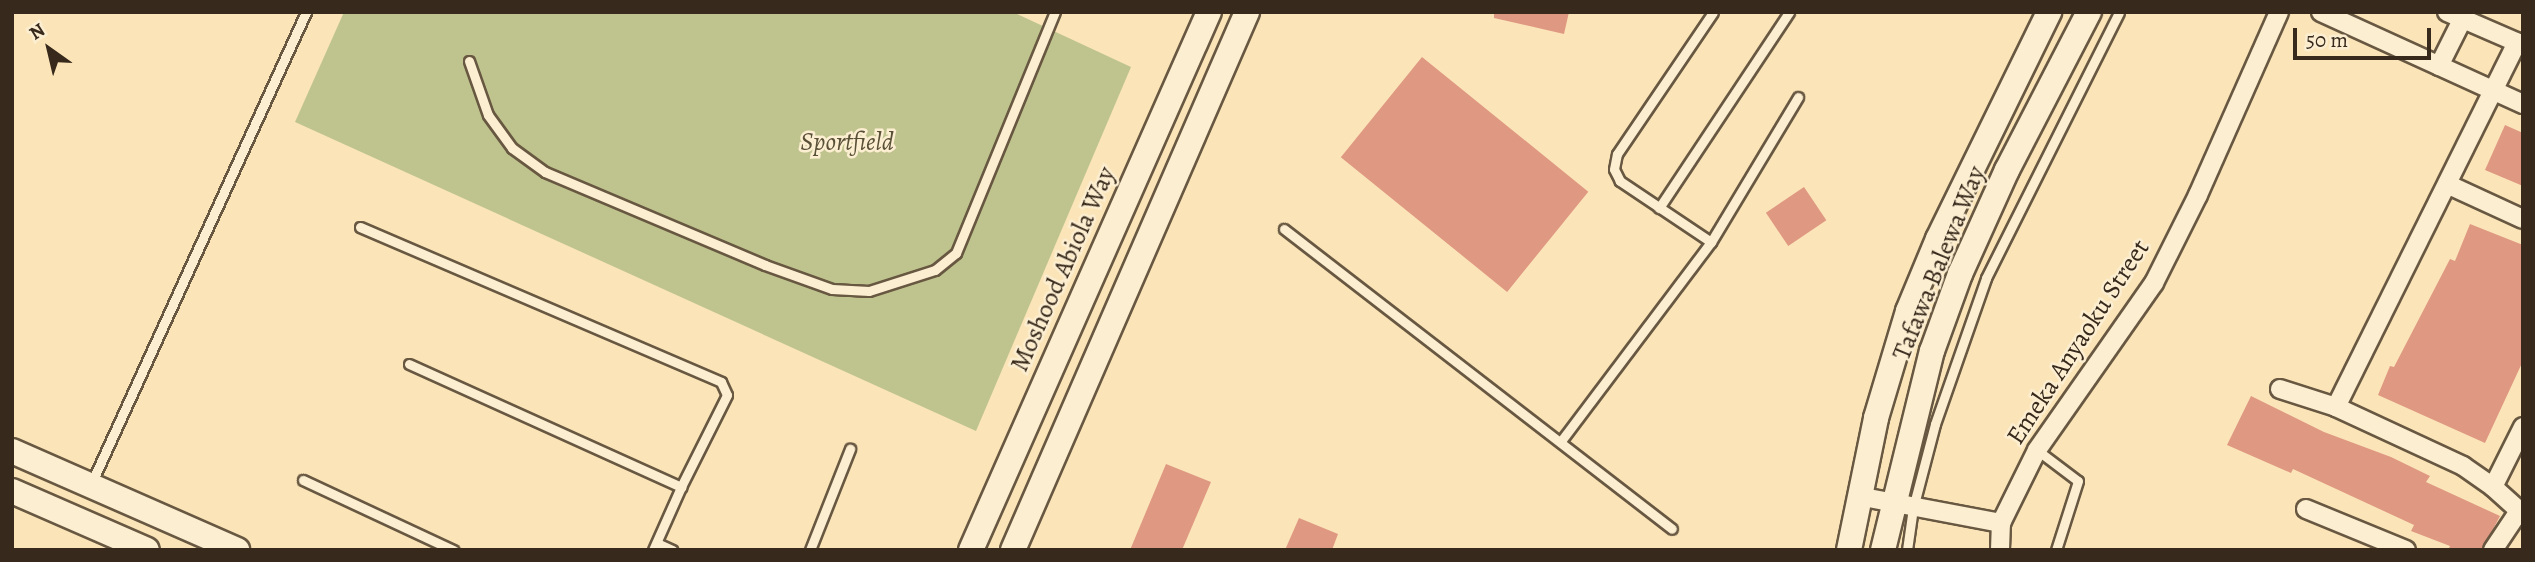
<!DOCTYPE html>
<style>
body{margin:0}
#map{position:relative;width:2535px;height:562px;overflow:hidden;background:#fbe5b8;font-family:Alegreya,serif}
div>[style]{position:absolute}
.green>*{inset:0;background:#bfc48e}
.building>*{inset:0;background:#df9882;transform-origin:0 0}
.roads{filter:drop-shadow(2px 0 #685842) drop-shadow(-2px 0 #685842) drop-shadow(0 2px #685842) drop-shadow(0 -2px #685842)}
.lane>*{height:9px;margin:-4.5px;padding:0 4.5px;transform-origin:4.5px;border-radius:4.5px;background:#fceed1}
.street>*{height:18px;margin:-9px;padding:0 9px;transform-origin:9px;border-radius:9px;background:#fceed1}
.secondary>*{height:24px;margin:-12px;padding:0 12px;transform-origin:12px;border-radius:12px;background:#fceed1}
span{translate:-50% -50%;white-space:nowrap;text-align:center;line-height:1.15;-webkit-text-stroke:5px #fceed1;paint-order:stroke}
.park-label{font-size:26px;color:#595038;font-style:italic}
.street-label{font-size:26px;color:#37291b}
.frame{position:absolute;inset:0;border:14px solid #37291b;pointer-events:none}
.north{position:absolute;left:14px;top:14px;width:70px;height:70px;-webkit-text-stroke:5px #fceed1;paint-order:stroke;rotate:326deg;font-size:19px;font-weight:700;line-height:28px;text-align:center;color:#37291b}
.north::after{content:'';display:block;margin:auto;width:24px;height:32px;background:#37291b;clip-path:polygon(50% 0,100% 100%,50% 72%,0 100%)}
.scale{position:absolute;left:2293px;top:28px;width:138px;height:32px;box-sizing:border-box;border:4px solid #37291b;border-top:0;padding-left:9px;font-size:21px;line-height:24px;white-space:nowrap;color:#37291b;-webkit-text-stroke:5px #fceed1;paint-order:stroke}
</style>
<div id="map">
<div class="green">
<i style="clip-path:polygon(344px 12px,1013px 12px,1131px 67px,976px 431px,295px 122px)"></i>
</div>
<div class="building">
<i style="clip-path:polygon(1494px 12px,1569px 12px,1564px 34px,1494px 18px)"></i>
<i style="left:1422px;top:57px;width:214px;height:129px;rotate:39deg"></i>
<i style="clip-path:polygon(2505px 125px,2523px 133px,2523px 186px,2485px 170px)"></i>
<i style="left:1804px;top:187px;width:40px;height:46px;rotate:56deg"></i>
<i style="clip-path:polygon(2470px 224px,2523px 245px,2523px 361px,2485px 443px,2378px 395px,2390px 366px,2394px 367px,2450px 259px,2455px 261px)"></i>
<i style="clip-path:polygon(2251px 396px,2324px 432px,2391px 457px,2430px 476px,2426px 482px,2500px 516px,2482px 550px,2448px 550px,2450px 546px,2411px 531px,2414px 525px,2293px 469px,2291px 473px,2227px 445px)"></i>
<i style="clip-path:polygon(1166px 464px,1211px 482px,1182px 550px,1130px 550px)"></i>
<i style="clip-path:polygon(1299px 518px,1338px 534px,1332px 550px,1285px 550px)"></i>
</div>
<div class="roads">
<div class="lane">
<i style="left:469px;top:61px;width:57px;rotate:70.6deg"></i>
<i style="left:488px;top:115px;width:41px;rotate:54deg"></i>
<i style="left:512px;top:148px;width:41px;rotate:36deg"></i>
<i style="left:545px;top:172px;width:239px;rotate:22.9deg"></i>
<i style="left:765px;top:265px;width:71px;rotate:19.7deg"></i>
<i style="left:832px;top:289px;width:37px;rotate:3deg"></i>
<i style="left:869px;top:291px;width:69px;rotate:-17.7deg"></i>
<i style="left:935px;top:270px;width:27px;rotate:-39deg"></i>
<i style="left:956px;top:253px;width:261px;rotate:-67.7deg"></i>
<i style="left:1659px;top:208px;width:235px;rotate:-56.4deg"></i>
<i style="left:360px;top:227px;width:393px;rotate:23.2deg"></i>
<i style="left:721px;top:382px;width:14px;rotate:65deg"></i>
<i style="left:727px;top:395px;width:103px;rotate:116.6deg"></i>
<i style="left:1284px;top:229px;width:490px;rotate:37.7deg"></i>
<i style="left:1711px;top:242px;width:110px;rotate:-146.2deg"></i>
<i style="left:1620px;top:181px;width:13px;rotate:-117deg"></i>
<i style="left:1614px;top:169px;width:15px;rotate:-79deg"></i>
<i style="left:1617px;top:154px;width:171px;rotate:-55.9deg"></i>
<i style="left:409px;top:364px;width:299px;rotate:24.3deg"></i>
<i style="left:681px;top:487px;width:69px;rotate:114deg"></i>
<i style="left:1561px;top:441px;width:249px;rotate:-53deg"></i>
<i style="left:1711px;top:242px;width:169px;rotate:-59deg"></i>
<i style="left:2037px;top:450px;width:51px;rotate:37.1deg"></i>
<i style="left:2078px;top:481px;width:72px;rotate:107.7deg"></i>
<i style="left:303px;top:480px;width:166px;rotate:25deg"></i>
<i style="left:91px;top:484px;width:519px;rotate:-65.51deg"></i>
<i style="left:657px;top:543px;width:17px;rotate:25deg"></i>
<i style="left:810px;top:550px;width:109px;rotate:-68.4deg"></i>
<i style="left:1907px;top:550px;width:42px;rotate:-81.9deg"></i>
<i style="left:1913px;top:508px;width:87px;rotate:-75.3deg"></i>
<i style="left:1935px;top:424px;width:155px;rotate:-70.7deg"></i>
<i style="left:1986px;top:278px;width:297px;rotate:-63.4deg"></i>
</div>
<div class="street">
<i style="left:2321px;top:12px;width:222px;rotate:24.5deg"></i>
<i style="left:2447px;top:12px;width:83px;rotate:23.5deg"></i>
<i style="left:2439px;top:66px;width:51px;rotate:-63.4deg"></i>
<i style="left:2449px;top:185px;width:81px;rotate:24.7deg"></i>
<i style="left:2280px;top:389px;width:59px;rotate:17.8deg"></i>
<i style="left:2336px;top:407px;width:140px;rotate:24.9deg"></i>
<i style="left:2463px;top:466px;width:37px;rotate:35deg"></i>
<i style="left:2493px;top:487px;width:40px;rotate:42deg"></i>
<i style="left:2336px;top:407px;width:407px;rotate:-63.6deg"></i>
<i style="left:2493px;top:487px;width:67px;rotate:-63.4deg"></i>
<i style="left:1858px;top:496px;width:146px;rotate:10.7deg"></i>
<i style="left:2306px;top:509px;width:108px;rotate:22.3deg"></i>
<i style="left:2000px;top:550px;width:27px;rotate:-88deg"></i>
<i style="left:2001px;top:523px;width:81px;rotate:-63.7deg"></i>
<i style="left:2037px;top:450px;width:204px;rotate:-55deg"></i>
<i style="left:2154px;top:283px;width:98px;rotate:-63.4deg"></i>
<i style="left:2198px;top:195px;width:200px;rotate:-66.1deg"></i>
<i style="left:2493px;top:550px;width:47px;rotate:-56.3deg"></i>
</div>
<div class="secondary">
<i style="left:12px;top:451px;width:246px;rotate:23.7deg"></i>
<i style="left:12px;top:491px;width:147px;rotate:23.6deg"></i>
<i style="left:971px;top:550px;width:588px;rotate:-66.14deg"></i>
<i style="left:1013px;top:550px;width:587px;rotate:-66.49deg"></i>
<i style="left:1849px;top:550px;width:135px;rotate:-78.4deg"></i>
<i style="left:1876px;top:418px;width:112px;rotate:-73.3deg"></i>
<i style="left:1908px;top:311px;width:78px;rotate:-67.4deg"></i>
<i style="left:1938px;top:239px;width:253px;rotate:-63.9deg"></i>
<i style="left:1883px;top:550px;width:205px;rotate:-76.2deg"></i>
<i style="left:1932px;top:351px;width:82px;rotate:-70deg"></i>
<i style="left:1960px;top:274px;width:114px;rotate:-65.7deg"></i>
<i style="left:2007px;top:170px;width:178px;rotate:-62.6deg"></i>
</div>
</div>
<div class="park-label">
<span style="left:847px;top:142px">Sportfield</span>
</div>
<div class="street-label">
<span style="left:1939px;top:263px;rotate:-68deg">Tafawa Balewa Way</span>
<span style="left:1063px;top:269px;rotate:-66deg">Moshood Abiola Way</span>
<span style="left:2078px;top:342px;rotate:-57deg">Emeka Anyaoku Street</span>
</div>
<div class="frame"></div>
<div class="north">N</div>
<div class="scale">50 m</div>
</div>
